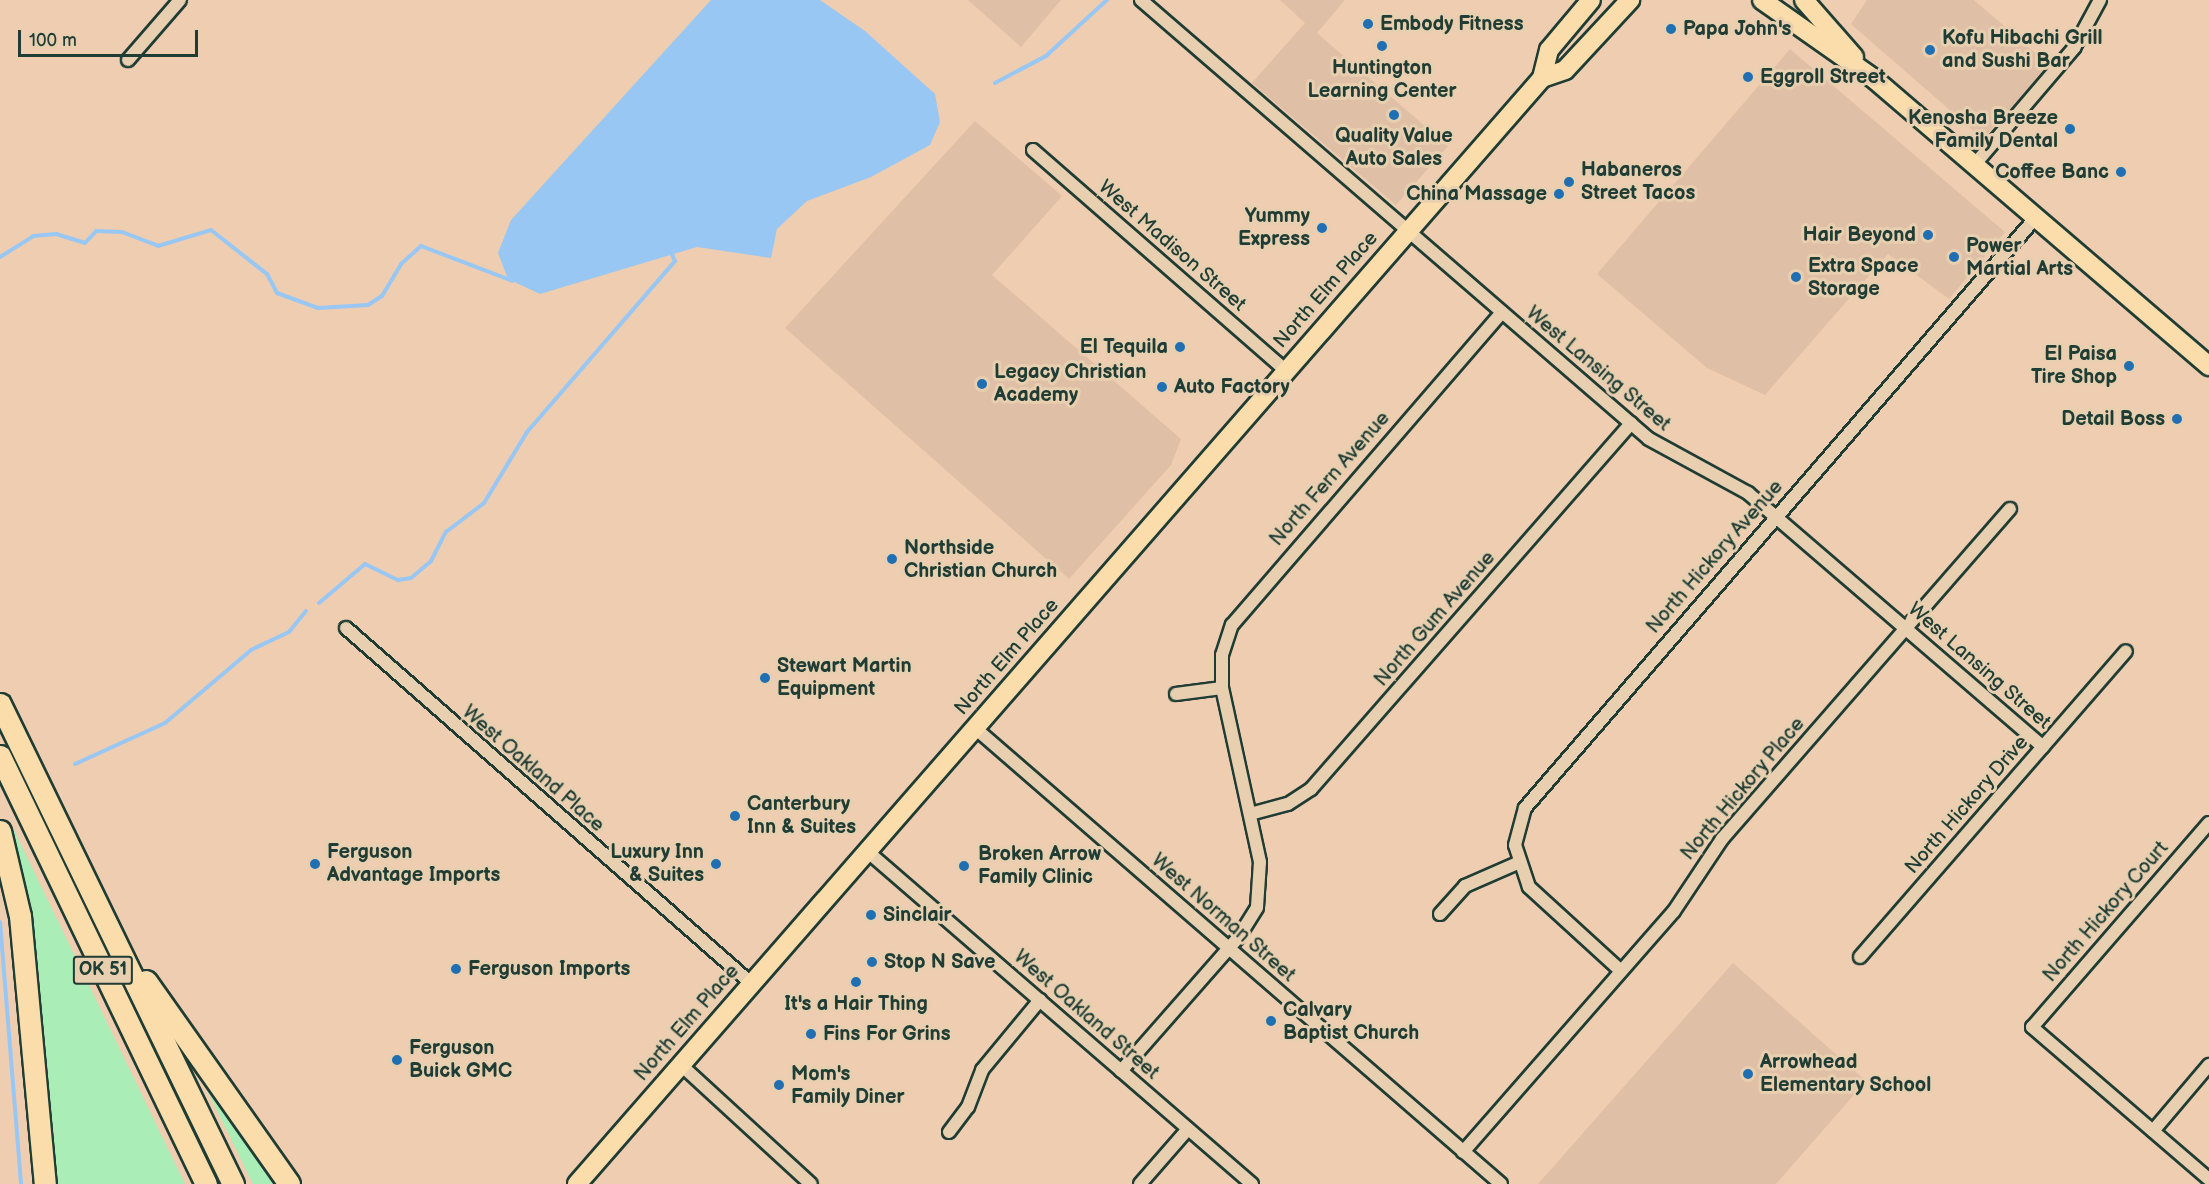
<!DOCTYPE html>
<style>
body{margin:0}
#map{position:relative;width:2209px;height:1184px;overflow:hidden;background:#efcdb0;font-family:"Balsamiq Sans",sans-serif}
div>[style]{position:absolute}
.built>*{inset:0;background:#dfbfa5}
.green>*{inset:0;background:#aaedb7}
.water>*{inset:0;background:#99c7f3}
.stream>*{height:4px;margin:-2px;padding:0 2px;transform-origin:2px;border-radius:2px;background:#99c7f3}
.roads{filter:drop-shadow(2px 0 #1f3d34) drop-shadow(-2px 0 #1f3d34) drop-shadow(0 2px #1f3d34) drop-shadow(0 -2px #1f3d34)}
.minor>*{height:12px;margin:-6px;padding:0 6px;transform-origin:6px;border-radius:6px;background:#e8cfb0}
.primary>*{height:18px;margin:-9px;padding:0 9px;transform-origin:9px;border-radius:9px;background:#faddab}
.motorway>*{height:21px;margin:-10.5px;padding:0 10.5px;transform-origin:10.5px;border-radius:10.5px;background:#faddab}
.dots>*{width:16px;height:16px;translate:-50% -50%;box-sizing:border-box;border:3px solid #e8cfb0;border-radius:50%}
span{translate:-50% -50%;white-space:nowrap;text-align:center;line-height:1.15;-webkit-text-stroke:6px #e8cfb0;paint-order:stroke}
.shield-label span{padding:2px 4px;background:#e8cfb0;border:2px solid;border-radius:4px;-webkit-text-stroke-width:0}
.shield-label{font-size:18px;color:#1f3d34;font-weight:700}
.poi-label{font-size:20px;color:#1f3d34;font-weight:700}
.left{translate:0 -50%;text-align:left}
.right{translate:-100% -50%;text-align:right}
.street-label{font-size:20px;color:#1f3d34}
.scale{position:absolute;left:18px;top:30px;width:180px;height:27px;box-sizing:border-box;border:3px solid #1f3d34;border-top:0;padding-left:8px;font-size:18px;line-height:21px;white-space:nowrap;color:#1f3d34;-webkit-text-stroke:4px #e8cfb0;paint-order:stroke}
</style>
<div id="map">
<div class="built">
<i style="clip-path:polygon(968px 0,1061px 0,1021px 47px)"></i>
<i style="clip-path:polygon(1280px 0,1345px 0,1317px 33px,1448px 146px,1396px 205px,1252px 83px,1305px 23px)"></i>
<i style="clip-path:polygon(1867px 0,1974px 0,2049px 65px,1983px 139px,1851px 24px)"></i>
<i style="clip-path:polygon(1790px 49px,2005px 232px,1949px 299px,1888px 254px,1765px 395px,1707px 368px,1597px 274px)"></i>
<i style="clip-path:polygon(975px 121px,1062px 196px,992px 275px,1181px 439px,1171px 465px,1069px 579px,785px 328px)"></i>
<i style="clip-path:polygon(1733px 963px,1866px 1081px,1776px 1184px,1538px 1184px)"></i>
</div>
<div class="green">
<i style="clip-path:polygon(7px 826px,12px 826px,185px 1184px,56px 1184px,31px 946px)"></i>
<i style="clip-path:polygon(200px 1076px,281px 1184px,253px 1184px)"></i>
</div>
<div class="water">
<i style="clip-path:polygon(711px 0,820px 0,865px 31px,935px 94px,940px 122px,930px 145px,871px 177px,807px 201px,777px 229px,771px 258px,697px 247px,540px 294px,508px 279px,498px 253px,511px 220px)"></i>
</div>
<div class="stream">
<i style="left:995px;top:83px;width:58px;rotate:-27.9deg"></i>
<i style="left:1046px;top:56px;width:83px;rotate:-42.6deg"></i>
<i style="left:0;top:257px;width:39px;rotate:-32deg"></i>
<i style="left:33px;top:236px;width:23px;rotate:-5deg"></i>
<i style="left:56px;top:234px;width:30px;rotate:17deg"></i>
<i style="left:85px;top:243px;width:16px;rotate:-47deg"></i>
<i style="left:96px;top:231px;width:26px;rotate:2deg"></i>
<i style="left:122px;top:232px;width:39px;rotate:21deg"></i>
<i style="left:158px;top:246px;width:55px;rotate:-16.8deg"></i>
<i style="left:211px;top:230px;width:71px;rotate:38.2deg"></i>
<i style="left:267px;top:274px;width:21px;rotate:62deg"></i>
<i style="left:277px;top:293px;width:44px;rotate:20.1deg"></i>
<i style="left:318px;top:308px;width:50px;rotate:-3.4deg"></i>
<i style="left:368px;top:305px;width:17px;rotate:-33deg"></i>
<i style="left:382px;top:296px;width:37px;rotate:-59deg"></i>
<i style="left:401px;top:264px;width:27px;rotate:-42deg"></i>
<i style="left:421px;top:246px;width:98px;rotate:20.8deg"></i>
<i style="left:319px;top:603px;width:60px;rotate:-40.3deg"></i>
<i style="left:365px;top:564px;width:37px;rotate:26deg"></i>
<i style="left:398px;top:580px;width:13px;rotate:-9deg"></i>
<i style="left:411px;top:578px;width:26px;rotate:-40deg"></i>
<i style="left:431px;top:561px;width:33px;rotate:-63deg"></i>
<i style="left:446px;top:532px;width:48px;rotate:-37.3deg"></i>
<i style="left:484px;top:503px;width:83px;rotate:-58.8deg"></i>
<i style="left:527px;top:432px;width:226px;rotate:-49.1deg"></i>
<i style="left:675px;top:261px;width:10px;rotate:-114deg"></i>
<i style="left:75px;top:764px;width:99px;rotate:-24.5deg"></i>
<i style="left:165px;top:723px;width:113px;rotate:-40.3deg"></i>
<i style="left:251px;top:650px;width:42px;rotate:-25.3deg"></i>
<i style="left:289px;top:632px;width:27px;rotate:-51deg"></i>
<i style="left:0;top:922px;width:263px;rotate:85.4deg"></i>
</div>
<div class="roads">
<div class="minor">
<i style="left:1141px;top:0;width:671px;rotate:40.83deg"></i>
<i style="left:1649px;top:439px;width:113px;rotate:28.6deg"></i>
<i style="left:1748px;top:493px;width:389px;rotate:40.7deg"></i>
<i style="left:128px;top:60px;width:79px;rotate:-49.1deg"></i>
<i style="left:1033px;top:150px;width:336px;rotate:41.1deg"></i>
<i style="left:1975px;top:164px;width:153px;rotate:-49.5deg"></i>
<i style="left:2074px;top:48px;width:55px;rotate:-61.6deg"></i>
<i style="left:346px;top:628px;width:540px;rotate:41.25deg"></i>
<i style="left:1176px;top:694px;width:46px;rotate:-7.4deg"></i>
<i style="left:975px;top:728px;width:696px;rotate:40.92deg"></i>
<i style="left:1250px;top:814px;width:39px;rotate:-15deg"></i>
<i style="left:1288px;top:804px;width:27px;rotate:-33deg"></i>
<i style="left:1311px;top:789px;width:486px;rotate:-48.8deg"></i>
<i style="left:2209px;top:823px;width:270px;rotate:130.9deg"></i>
<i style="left:2032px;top:1027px;width:233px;rotate:40.7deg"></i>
<i style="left:867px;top:851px;width:509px;rotate:40.86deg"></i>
<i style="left:1440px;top:914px;width:38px;rotate:-48deg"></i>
<i style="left:1465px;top:886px;width:58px;rotate:-23.5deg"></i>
<i style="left:1860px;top:957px;width:405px;rotate:-49deg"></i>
<i style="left:1621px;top:971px;width:125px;rotate:-137.6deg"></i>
<i style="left:1529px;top:887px;width:44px;rotate:-108.4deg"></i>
<i style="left:1515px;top:845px;width:38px;rotate:-75deg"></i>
<i style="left:1525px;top:808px;width:783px;rotate:-49.14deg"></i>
<i style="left:681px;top:1065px;width:176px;rotate:42.5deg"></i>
<i style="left:1121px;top:1071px;width:177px;rotate:-48.7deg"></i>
<i style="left:1238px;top:938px;width:36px;rotate:-58deg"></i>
<i style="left:1257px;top:907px;width:45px;rotate:-86.2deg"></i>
<i style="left:1260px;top:862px;width:178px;rotate:-102.3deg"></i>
<i style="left:1222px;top:688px;width:33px;rotate:-90deg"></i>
<i style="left:1222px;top:655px;width:32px;rotate:-72deg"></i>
<i style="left:1232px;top:625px;width:413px;rotate:-49.2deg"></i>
<i style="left:2153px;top:1131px;width:87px;rotate:-49.7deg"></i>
<i style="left:949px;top:1132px;width:31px;rotate:-53deg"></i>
<i style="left:968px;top:1107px;width:40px;rotate:-69deg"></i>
<i style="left:982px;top:1070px;width:91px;rotate:-50.4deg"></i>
<i style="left:1463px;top:1152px;width:320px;rotate:-48.8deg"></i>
<i style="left:1674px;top:911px;width:87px;rotate:-56.3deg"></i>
<i style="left:1722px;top:839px;width:438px;rotate:-48.9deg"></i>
<i style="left:1140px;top:1184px;width:73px;rotate:-48.9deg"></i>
</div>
<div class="primary">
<i style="left:1762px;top:0;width:136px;rotate:35.1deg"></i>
<i style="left:1873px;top:78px;width:443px;rotate:40.6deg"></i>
<i style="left:1804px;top:0;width:76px;rotate:48.7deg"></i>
<i style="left:1542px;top:78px;width:24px;rotate:-19deg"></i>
<i style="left:1565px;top:70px;width:96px;rotate:-47.1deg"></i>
<i style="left:577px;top:1184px;width:1468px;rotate:-48.89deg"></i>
<i style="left:1542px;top:78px;width:29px;rotate:-76deg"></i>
<i style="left:1549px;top:50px;width:65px;rotate:-50deg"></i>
</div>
<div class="motorway">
<i style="left:0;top:704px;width:534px;rotate:64.11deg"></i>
<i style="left:0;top:756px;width:475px;rotate:64.3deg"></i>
<i style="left:0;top:831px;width:87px;rotate:76.8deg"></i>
<i style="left:20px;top:916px;width:269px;rotate:84.7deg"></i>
<i style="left:146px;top:981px;width:248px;rotate:54.8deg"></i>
</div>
</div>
<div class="dots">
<i style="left:1368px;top:24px;background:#1f6fb2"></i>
<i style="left:1671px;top:29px;background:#1f6fb2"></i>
<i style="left:1382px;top:46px;background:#1f6fb2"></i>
<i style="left:1930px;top:50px;background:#1f6fb2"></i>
<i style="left:1748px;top:77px;background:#1f6fb2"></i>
<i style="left:1394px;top:115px;background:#1f6fb2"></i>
<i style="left:2070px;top:129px;background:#1f6fb2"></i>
<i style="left:2121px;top:172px;background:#1f6fb2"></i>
<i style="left:1569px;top:182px;background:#1f6fb2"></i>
<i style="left:1559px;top:194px;background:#1f6fb2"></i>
<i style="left:1322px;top:228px;background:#1f6fb2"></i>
<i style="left:1928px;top:235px;background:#1f6fb2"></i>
<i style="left:1954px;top:257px;background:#1f6fb2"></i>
<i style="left:1796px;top:277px;background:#1f6fb2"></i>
<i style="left:1180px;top:347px;background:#1f6fb2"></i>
<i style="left:2129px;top:366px;background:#1f6fb2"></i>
<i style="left:982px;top:384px;background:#1f6fb2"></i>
<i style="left:1162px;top:387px;background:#1f6fb2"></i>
<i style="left:2177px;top:419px;background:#1f6fb2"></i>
<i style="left:892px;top:559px;background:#1f6fb2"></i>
<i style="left:765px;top:678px;background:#1f6fb2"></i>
<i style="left:735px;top:816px;background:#1f6fb2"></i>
<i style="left:315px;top:864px;background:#1f6fb2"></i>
<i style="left:716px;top:864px;background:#1f6fb2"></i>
<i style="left:964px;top:866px;background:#1f6fb2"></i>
<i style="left:871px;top:915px;background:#1f6fb2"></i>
<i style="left:872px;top:962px;background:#1f6fb2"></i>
<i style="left:456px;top:969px;background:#1f6fb2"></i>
<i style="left:856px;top:982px;background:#1f6fb2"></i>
<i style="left:1271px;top:1021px;background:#1f6fb2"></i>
<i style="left:811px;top:1034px;background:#1f6fb2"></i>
<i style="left:397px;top:1060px;background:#1f6fb2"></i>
<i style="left:1748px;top:1074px;background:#1f6fb2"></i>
<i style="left:779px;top:1085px;background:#1f6fb2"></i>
</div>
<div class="shield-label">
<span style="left:103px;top:970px">OK 51</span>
</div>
<div class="poi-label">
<span class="left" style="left:1380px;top:24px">Embody Fitness</span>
<span class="left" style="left:1683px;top:29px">Papa John's</span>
<span class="left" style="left:1942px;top:50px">Kofu Hibachi Grill<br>and Sushi Bar</span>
<span style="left:1382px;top:80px">Huntington<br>Learning Center</span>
<span class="left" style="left:1760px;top:77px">Eggroll Street</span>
<span class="right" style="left:2058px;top:130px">Kenosha Breeze<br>Family Dental</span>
<span style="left:1394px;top:148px">Quality Value<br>Auto Sales</span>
<span class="left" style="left:1581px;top:182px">Habaneros<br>Street Tacos</span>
<span class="right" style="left:2109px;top:172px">Coffee Banc</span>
<span class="right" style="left:1547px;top:194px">China Massage</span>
<span class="right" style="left:1310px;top:228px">Yummy<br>Express</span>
<span class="right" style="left:1916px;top:235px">Hair Beyond</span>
<span class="left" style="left:1966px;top:258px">Power<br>Martial Arts</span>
<span class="left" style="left:1808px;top:278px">Extra Space<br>Storage</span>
<span class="right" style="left:1168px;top:347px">El Tequila</span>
<span class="right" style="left:2117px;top:366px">El Paisa<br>Tire Shop</span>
<span class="left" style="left:994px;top:384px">Legacy Christian<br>Academy</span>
<span class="left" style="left:1174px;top:387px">Auto Factory</span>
<span class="right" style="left:2165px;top:419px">Detail Boss</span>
<span class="left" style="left:904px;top:560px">Northside<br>Christian Church</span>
<span class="left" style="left:777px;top:678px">Stewart Martin<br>Equipment</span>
<span class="left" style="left:747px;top:816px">Canterbury<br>Inn &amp; Suites</span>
<span class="left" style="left:327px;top:864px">Ferguson<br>Advantage Imports</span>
<span class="right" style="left:704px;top:864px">Luxury Inn<br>&amp; Suites</span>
<span class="left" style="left:978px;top:866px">Broken Arrow<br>Family Clinic</span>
<span class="left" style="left:883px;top:915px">Sinclair</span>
<span class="left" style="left:884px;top:962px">Stop N Save</span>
<span class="left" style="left:468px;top:969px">Ferguson Imports</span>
<span style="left:856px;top:1004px">It's a Hair Thing</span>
<span class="left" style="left:1283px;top:1022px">Calvary<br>Baptist Church</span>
<span class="left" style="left:823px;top:1034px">Fins For Grins</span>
<span class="left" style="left:409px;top:1060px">Ferguson<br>Buick GMC</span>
<span class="left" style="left:1760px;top:1074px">Arrowhead<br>Elementary School</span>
<span class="left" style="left:791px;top:1086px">Mom's<br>Family Diner</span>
</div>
<div class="street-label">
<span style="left:1172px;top:246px;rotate:41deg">West Madison Street</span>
<span style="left:1326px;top:290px;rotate:-49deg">North Elm Place</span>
<span style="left:1598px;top:369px;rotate:40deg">West Lansing Street</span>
<span style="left:1330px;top:479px;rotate:-49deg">North Fern Avenue</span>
<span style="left:1715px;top:557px;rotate:-49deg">North Hickory Avenue</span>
<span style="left:1435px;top:619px;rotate:-49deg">North Gum Avenue</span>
<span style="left:1007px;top:657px;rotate:-49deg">North Elm Place</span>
<span style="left:1979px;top:666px;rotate:41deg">West Lansing Street</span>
<span style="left:533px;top:769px;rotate:41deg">West Oakland Place</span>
<span style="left:1743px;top:789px;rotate:-50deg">North Hickory Place</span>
<span style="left:1967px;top:805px;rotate:-49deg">North Hickory Drive</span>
<span style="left:2106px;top:912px;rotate:-49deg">North Hickory Court</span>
<span style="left:1223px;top:918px;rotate:41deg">West Norman Street</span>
<span style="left:1086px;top:1015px;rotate:41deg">West Oakland Street</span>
<span style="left:687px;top:1023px;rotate:-49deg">North Elm Place</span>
</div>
<div class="scale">100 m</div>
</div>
